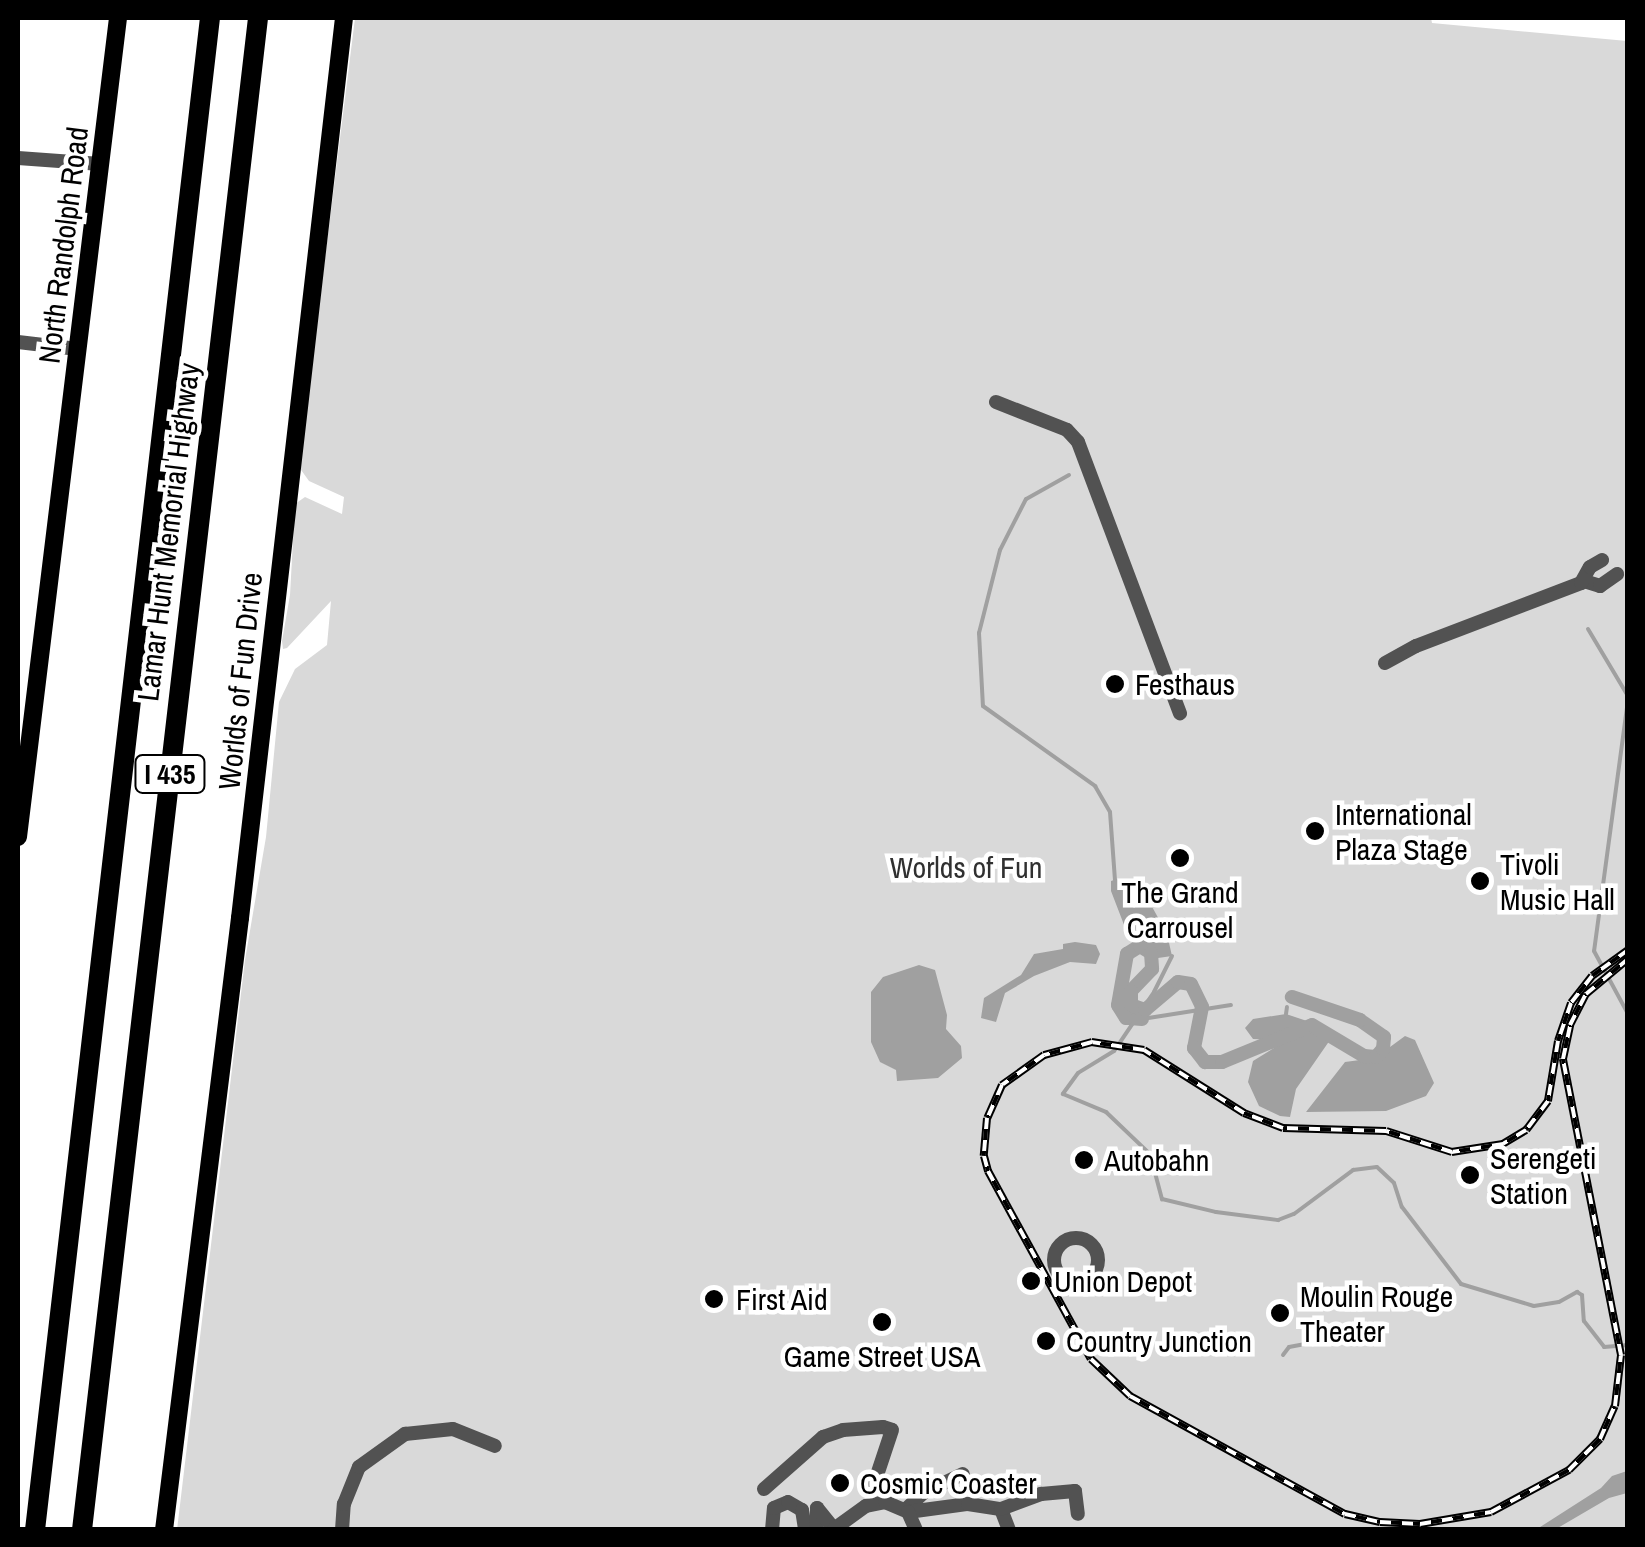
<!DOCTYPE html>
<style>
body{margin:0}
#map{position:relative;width:1645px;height:1547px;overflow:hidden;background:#fff;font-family:"Archivo Narrow",sans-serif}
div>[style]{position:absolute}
.green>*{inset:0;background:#d9d9d9}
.water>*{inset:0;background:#a0a0a0}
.stream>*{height:4px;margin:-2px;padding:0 2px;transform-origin:2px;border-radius:2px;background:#a0a0a0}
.canal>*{height:14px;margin:-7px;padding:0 7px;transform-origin:7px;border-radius:7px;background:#a0a0a0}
.minor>*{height:14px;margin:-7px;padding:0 7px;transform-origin:7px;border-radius:7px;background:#525252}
.minor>.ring{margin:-7px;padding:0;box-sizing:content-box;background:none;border:14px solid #525252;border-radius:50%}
.major>*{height:18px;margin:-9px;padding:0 9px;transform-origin:9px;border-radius:9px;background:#000}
.highway>*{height:20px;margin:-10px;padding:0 10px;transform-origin:10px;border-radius:10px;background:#000}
.rail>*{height:8px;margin-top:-4px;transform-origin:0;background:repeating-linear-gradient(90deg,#fff 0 11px,#000 0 22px);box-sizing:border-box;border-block:2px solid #000}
.dots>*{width:28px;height:28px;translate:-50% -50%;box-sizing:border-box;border:5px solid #fff;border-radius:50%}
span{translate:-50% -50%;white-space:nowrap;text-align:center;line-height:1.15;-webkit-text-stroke:9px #fff;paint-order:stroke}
.shield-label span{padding:2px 8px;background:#fff;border:2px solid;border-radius:8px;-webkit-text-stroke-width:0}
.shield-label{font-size:28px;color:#000;font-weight:700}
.street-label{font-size:30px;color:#000}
.poi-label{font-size:30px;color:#000}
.left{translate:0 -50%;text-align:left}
.park-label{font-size:30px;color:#303030}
.frame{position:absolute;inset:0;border:20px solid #000;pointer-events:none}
</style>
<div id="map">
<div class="green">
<i style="clip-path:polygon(355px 18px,1431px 18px,1432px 23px,1627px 41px,1627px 1529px,177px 1530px,245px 960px,266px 837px,279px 702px,295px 669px,327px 645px,331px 601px,287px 648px,283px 649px,282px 641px,290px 595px,295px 504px,305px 497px,342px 514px,344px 497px,309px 481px,299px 467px)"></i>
</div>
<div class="water">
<i style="clip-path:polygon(1117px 879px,1150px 903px,1167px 934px,1172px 956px,1158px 958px,1133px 948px,1140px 943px,1138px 933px,1126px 930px,1111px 891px,1111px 881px)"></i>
<i style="clip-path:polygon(1075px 942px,1096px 945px,1100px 954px,1096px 964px,1070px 962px,1034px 976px,1005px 993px,996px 1022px,981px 1018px,984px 998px,1021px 975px,1034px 954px,1063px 949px,1063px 944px)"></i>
<i style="clip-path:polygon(919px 965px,935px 970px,947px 1015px,946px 1029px,961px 1046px,962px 1058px,938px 1078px,897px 1081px,896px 1070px,880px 1062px,871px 1042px,871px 992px,883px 977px)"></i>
<i style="clip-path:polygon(1286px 1014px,1310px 1022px,1330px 1040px,1296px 1089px,1290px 1117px,1280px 1116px,1259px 1106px,1248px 1082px,1253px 1061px,1274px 1048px,1275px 1040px,1253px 1039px,1245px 1028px,1253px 1019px)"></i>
<i style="clip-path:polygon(1405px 1036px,1415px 1040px,1434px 1083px,1426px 1096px,1386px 1111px,1306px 1112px,1345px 1062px,1375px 1058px)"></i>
<i style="clip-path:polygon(1627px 1471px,1627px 1493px,1609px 1498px,1556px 1529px,1537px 1529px,1601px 1488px,1612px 1476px)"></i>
</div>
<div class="stream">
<i style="left:1069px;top:475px;width:49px;rotate:150.8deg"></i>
<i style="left:1026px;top:499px;width:57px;rotate:117deg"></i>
<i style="left:1000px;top:550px;width:86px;rotate:104.2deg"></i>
<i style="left:979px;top:633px;width:73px;rotate:86.9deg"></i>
<i style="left:983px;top:706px;width:138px;rotate:35.5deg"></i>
<i style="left:1095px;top:786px;width:30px;rotate:60deg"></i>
<i style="left:1110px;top:812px;width:68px;rotate:85.8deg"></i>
<i style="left:1588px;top:629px;width:78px;rotate:59.2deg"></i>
<i style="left:1628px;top:700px;width:253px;rotate:97.7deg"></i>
<i style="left:1594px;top:951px;width:72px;rotate:61.6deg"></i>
<i style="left:1172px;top:956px;width:40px;rotate:116.6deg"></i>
<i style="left:1154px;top:992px;width:71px;rotate:124.1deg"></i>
<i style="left:1114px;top:1051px;width:42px;rotate:148.6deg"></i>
<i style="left:1078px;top:1073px;width:26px;rotate:126deg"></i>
<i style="left:1063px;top:1094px;width:47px;rotate:22.7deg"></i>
<i style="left:1106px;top:1112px;width:61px;rotate:43.7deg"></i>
<i style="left:1150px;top:1154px;width:47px;rotate:75.1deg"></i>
<i style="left:1162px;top:1199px;width:56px;rotate:13.5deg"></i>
<i style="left:1216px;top:1212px;width:63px;rotate:7.4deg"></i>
<i style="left:1278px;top:1220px;width:17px;rotate:-21deg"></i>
<i style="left:1294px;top:1214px;width:74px;rotate:-36.7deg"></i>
<i style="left:1353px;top:1170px;width:24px;rotate:-7deg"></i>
<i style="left:1377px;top:1167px;width:23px;rotate:43deg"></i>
<i style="left:1394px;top:1183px;width:25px;rotate:72deg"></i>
<i style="left:1402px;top:1207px;width:97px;rotate:52.5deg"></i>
<i style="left:1461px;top:1284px;width:76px;rotate:16.8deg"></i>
<i style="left:1534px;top:1306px;width:25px;rotate:-9deg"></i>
<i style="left:1559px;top:1302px;width:21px;rotate:-29deg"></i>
<i style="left:1577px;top:1292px;width:6px;rotate:31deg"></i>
<i style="left:1582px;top:1295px;width:26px;rotate:86deg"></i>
<i style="left:1584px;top:1321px;width:33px;rotate:52deg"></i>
<i style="left:1604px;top:1347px;width:24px;rotate:-5deg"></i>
<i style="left:1286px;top:1014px;width:7px;rotate:-82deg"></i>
<i style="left:1142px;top:1019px;width:90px;rotate:-8.9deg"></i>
<i style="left:1283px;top:1355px;width:10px;rotate:-53deg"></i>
<i style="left:1289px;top:1347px;width:60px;rotate:-10.6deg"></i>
</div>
<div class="canal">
<i style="left:1142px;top:1019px;width:16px;rotate:-176deg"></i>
<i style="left:1126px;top:1018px;width:15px;rotate:-122deg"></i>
<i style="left:1118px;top:1005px;width:52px;rotate:-80deg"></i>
<i style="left:1127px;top:954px;width:15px;rotate:-32deg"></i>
<i style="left:1140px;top:946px;width:13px;rotate:32deg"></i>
<i style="left:1151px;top:953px;width:16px;rotate:86deg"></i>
<i style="left:1152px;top:969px;width:30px;rotate:134deg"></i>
<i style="left:1131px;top:991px;width:14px;rotate:90deg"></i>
<i style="left:1131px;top:1005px;width:15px;rotate:20deg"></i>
<i style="left:1145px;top:1010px;width:43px;rotate:-40.3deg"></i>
<i style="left:1178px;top:982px;width:13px;rotate:9deg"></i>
<i style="left:1191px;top:984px;width:25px;rotate:64deg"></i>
<i style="left:1202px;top:1007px;width:42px;rotate:101deg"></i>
<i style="left:1194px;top:1048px;width:18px;rotate:52deg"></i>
<i style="left:1205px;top:1062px;width:17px"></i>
<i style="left:1222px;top:1062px;width:97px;rotate:-22.3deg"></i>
<i style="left:1312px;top:1025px;width:61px;rotate:30.8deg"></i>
<i style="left:1364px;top:1056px;width:12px;rotate:5deg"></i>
<i style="left:1376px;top:1057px;width:11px;rotate:-49deg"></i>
<i style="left:1383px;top:1049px;width:12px;rotate:-85deg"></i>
<i style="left:1384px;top:1037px;width:29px;rotate:-145deg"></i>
<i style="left:1360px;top:1020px;width:72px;rotate:-161.3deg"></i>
</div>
<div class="minor">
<i style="left:18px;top:158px;width:83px;rotate:4.1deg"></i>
<i style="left:18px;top:342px;width:60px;rotate:6.7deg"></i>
<i style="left:996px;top:402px;width:76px;rotate:21.5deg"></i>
<i style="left:1067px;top:430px;width:16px;rotate:47deg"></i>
<i style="left:1078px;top:442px;width:290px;rotate:69.4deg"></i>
<i style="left:1584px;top:581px;width:17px;rotate:17deg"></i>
<i style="left:1600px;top:586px;width:21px;rotate:-35deg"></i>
<i style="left:1385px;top:663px;width:35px;rotate:-29deg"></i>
<i style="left:1416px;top:646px;width:177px;rotate:-20.9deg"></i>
<i style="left:1581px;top:583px;width:18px;rotate:-61deg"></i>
<i style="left:1590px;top:567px;width:14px;rotate:-30deg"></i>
<i class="ring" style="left:1054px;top:1238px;width:30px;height:30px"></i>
<i style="left:764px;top:1489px;width:79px;rotate:-41.4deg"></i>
<i style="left:823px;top:1437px;width:21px;rotate:-19deg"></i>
<i style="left:843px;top:1430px;width:40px;rotate:-4.3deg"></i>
<i style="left:883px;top:1427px;width:9px;rotate:18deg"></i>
<i style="left:892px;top:1430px;width:60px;rotate:108.4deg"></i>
<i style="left:906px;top:1509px;width:23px;rotate:-43deg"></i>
<i style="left:923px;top:1493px;width:44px;rotate:-25.4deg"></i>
<i style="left:908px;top:1512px;width:61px;rotate:-7.6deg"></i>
<i style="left:968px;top:1504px;width:33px;rotate:9deg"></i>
<i style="left:342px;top:1530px;width:26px;rotate:-86deg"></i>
<i style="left:344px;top:1504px;width:40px;rotate:-68deg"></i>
<i style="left:359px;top:1467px;width:57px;rotate:-35.7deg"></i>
<i style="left:405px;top:1434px;width:48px;rotate:-5.9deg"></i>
<i style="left:453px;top:1429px;width:45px;rotate:22deg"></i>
<i style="left:772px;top:1530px;width:22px;rotate:-85deg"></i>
<i style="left:774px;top:1508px;width:15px;rotate:-23deg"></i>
<i style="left:788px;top:1502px;width:16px;rotate:30deg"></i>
<i style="left:802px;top:1510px;width:20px;rotate:81deg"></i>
<i style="left:816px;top:1530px;width:22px;rotate:-87deg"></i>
<i style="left:817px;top:1508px;width:27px;rotate:51deg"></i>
<i style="left:834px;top:1529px;width:39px;rotate:-36deg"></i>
<i style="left:866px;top:1506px;width:19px;rotate:-12deg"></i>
<i style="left:885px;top:1502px;width:25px;rotate:23deg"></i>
<i style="left:908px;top:1512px;width:20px;rotate:66deg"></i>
<i style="left:1009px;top:1530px;width:22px;rotate:-111deg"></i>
<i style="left:1001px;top:1509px;width:43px;rotate:-20.6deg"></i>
<i style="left:1041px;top:1494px;width:34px;rotate:-5deg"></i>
<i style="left:1075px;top:1491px;width:23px;rotate:83deg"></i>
</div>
<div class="major">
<i style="left:18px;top:837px;width:825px;rotate:-83.04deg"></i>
<i style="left:164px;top:1530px;width:617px;rotate:-82.92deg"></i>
<i style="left:240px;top:918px;width:906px;rotate:-83.41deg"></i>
</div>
<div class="highway">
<i style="left:35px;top:1530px;width:1522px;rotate:-83.4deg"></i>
<i style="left:82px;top:1530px;width:1522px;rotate:-83.36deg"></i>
</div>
<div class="rail">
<i style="left:1628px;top:950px;width:44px;rotate:144.2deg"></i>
<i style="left:1592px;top:976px;width:34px;rotate:128deg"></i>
<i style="left:1571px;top:1003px;width:40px;rotate:108.9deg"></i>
<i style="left:1558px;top:1041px;width:61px;rotate:99.5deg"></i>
<i style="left:1548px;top:1101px;width:36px;rotate:127deg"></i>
<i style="left:1526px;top:1130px;width:27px;rotate:149deg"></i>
<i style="left:1503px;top:1144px;width:52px;rotate:171.1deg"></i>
<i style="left:1452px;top:1152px;width:69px;rotate:-162.3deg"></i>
<i style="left:1386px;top:1131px;width:103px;rotate:-178.3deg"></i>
<i style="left:1283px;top:1128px;width:42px;rotate:-159deg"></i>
<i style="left:1244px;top:1113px;width:118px;rotate:-147.8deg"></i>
<i style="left:1144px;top:1050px;width:53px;rotate:-171.3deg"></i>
<i style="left:1092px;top:1042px;width:50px;rotate:164.8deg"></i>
<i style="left:1044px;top:1055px;width:52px;rotate:144.5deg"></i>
<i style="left:1002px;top:1085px;width:36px;rotate:114deg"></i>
<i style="left:987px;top:1118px;width:38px;rotate:95deg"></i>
<i style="left:984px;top:1156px;width:16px;rotate:75deg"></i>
<i style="left:988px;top:1171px;width:214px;rotate:61.3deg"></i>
<i style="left:1091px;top:1359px;width:54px;rotate:43.5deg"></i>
<i style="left:1130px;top:1396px;width:245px;rotate:28.8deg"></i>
<i style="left:1345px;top:1514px;width:36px;rotate:13deg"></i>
<i style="left:1380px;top:1522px;width:40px;rotate:2.9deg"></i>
<i style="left:1420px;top:1524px;width:72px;rotate:-9.6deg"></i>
<i style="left:1491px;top:1512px;width:89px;rotate:-28.3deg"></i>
<i style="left:1569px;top:1470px;width:44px;rotate:-45deg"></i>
<i style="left:1600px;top:1439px;width:36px;rotate:-66deg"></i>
<i style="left:1615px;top:1406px;width:51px;rotate:-83.3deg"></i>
<i style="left:1621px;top:1355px;width:302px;rotate:-101.1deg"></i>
<i style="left:1563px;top:1059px;width:35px;rotate:-78deg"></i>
<i style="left:1570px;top:1025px;width:35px;rotate:-63deg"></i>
<i style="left:1586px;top:994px;width:55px;rotate:-39.8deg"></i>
</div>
<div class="dots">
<i style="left:1115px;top:684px;background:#000"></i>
<i style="left:1315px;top:831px;background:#000"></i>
<i style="left:1180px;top:858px;background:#000"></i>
<i style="left:1480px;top:881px;background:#000"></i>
<i style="left:1084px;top:1160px;background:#000"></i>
<i style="left:1470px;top:1175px;background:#000"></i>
<i style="left:1031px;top:1281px;background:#000"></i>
<i style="left:714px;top:1299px;background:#000"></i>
<i style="left:1280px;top:1313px;background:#000"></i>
<i style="left:882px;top:1322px;background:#000"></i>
<i style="left:1046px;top:1341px;background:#000"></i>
<i style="left:840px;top:1483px;background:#000"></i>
</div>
<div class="shield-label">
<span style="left:170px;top:774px">I 435</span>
</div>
<div class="street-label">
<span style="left:63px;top:245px;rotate:-83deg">North Randolph Road</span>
<span style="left:168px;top:532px;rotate:-83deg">Lamar Hunt Memorial Highway</span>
<span style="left:240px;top:681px;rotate:-84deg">Worlds of Fun Drive</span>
</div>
<div class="poi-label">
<span class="left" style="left:1135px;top:684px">Festhaus</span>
<span class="left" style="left:1335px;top:831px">International<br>Plaza Stage</span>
<span class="left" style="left:1500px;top:881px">Tivoli<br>Music Hall</span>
<span style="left:1180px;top:909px">The Grand<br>Carrousel</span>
<span class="left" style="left:1490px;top:1175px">Serengeti<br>Station</span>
<span class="left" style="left:1104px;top:1160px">Autobahn</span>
<span class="left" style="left:1054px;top:1281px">Union Depot</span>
<span class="left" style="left:1300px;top:1313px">Moulin Rouge<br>Theater</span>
<span class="left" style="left:736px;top:1299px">First Aid</span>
<span class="left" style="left:1066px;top:1341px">Country Junction</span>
<span style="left:882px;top:1356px">Game Street USA</span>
<span class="left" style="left:860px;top:1483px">Cosmic Coaster</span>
</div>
<div class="park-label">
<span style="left:966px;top:867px">Worlds of Fun</span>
</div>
<div class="frame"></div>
</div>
